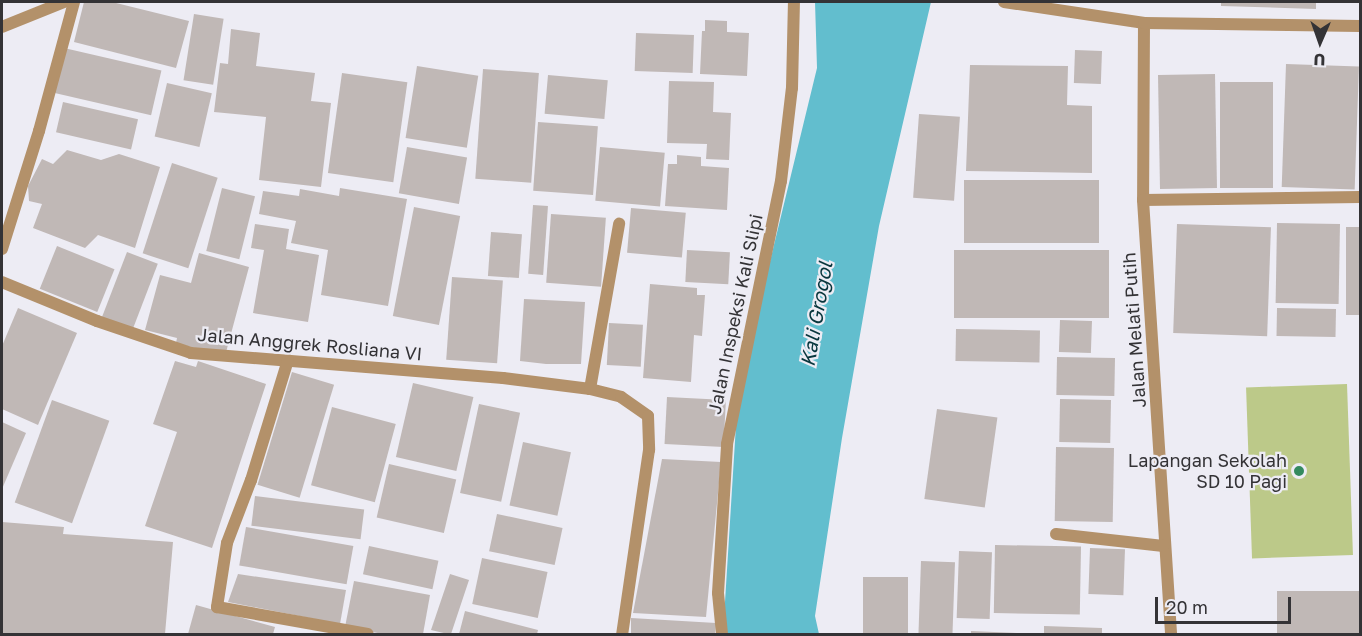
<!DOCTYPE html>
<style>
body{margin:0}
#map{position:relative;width:1362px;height:636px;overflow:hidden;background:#edecf4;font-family:"Golos Text",sans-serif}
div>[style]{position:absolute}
.green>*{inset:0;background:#bcc989;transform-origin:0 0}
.water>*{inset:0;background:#62bece}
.building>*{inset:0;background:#c0b8b6;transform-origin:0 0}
.minor>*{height:12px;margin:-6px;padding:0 6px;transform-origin:6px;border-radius:6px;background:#b3916a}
.tertiary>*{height:12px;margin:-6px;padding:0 6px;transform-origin:6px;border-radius:6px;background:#b3916a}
.dots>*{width:16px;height:16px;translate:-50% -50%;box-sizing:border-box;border:3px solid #edecf4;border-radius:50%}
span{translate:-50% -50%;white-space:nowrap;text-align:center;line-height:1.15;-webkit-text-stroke:4.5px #edecf4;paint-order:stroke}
.street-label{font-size:18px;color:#343336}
.poi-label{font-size:18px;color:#343336}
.right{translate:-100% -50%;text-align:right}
.water-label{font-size:20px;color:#08363d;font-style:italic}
.frame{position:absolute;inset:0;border:3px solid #343336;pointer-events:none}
.north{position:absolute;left:1290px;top:12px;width:60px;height:60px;-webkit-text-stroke:4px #edecf4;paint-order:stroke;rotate:182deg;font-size:16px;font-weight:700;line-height:24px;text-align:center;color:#343336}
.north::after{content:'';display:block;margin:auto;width:21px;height:27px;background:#343336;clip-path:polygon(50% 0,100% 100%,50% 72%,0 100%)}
.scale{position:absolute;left:1155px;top:597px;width:136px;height:27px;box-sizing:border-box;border:3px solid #343336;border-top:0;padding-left:8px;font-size:18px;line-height:21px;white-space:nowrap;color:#343336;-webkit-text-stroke:4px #edecf4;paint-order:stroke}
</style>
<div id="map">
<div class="green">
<i style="left:1347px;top:384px;width:171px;height:101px;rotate:88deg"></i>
</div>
<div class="water">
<i style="clip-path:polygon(815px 2px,931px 2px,879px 226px,842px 438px,815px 616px,819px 634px,723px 634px,738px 393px,817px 68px)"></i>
</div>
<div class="building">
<i style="clip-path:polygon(84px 2px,112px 2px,189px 21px,176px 68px,74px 42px)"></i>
<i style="clip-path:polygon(1221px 2px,1316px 2px,1316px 9px,1221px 6px)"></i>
<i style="left:194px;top:14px;width:30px;height:67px;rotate:9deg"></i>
<i style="clip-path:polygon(705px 20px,727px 21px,727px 32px,749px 33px,747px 76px,700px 74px,702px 31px,705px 31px)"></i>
<i style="clip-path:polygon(231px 29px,260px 33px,256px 66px,315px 73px,311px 101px,331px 103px,321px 187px,259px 180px,266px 117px,214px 112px,220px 63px,228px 64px)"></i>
<i style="left:636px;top:33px;width:58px;height:38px;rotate:2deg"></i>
<i style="left:64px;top:48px;width:100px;height:46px;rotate:13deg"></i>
<i style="left:1075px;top:50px;width:27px;height:33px;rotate:2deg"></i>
<i style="left:1286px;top:64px;width:73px;height:123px;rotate:2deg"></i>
<i style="clip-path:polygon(970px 65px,1068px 66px,1067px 105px,1092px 106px,1092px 173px,966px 171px)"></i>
<i style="left:417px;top:66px;width:62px;height:73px;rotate:9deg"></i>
<i style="left:483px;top:69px;width:56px;height:110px;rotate:4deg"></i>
<i style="left:342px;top:73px;width:66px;height:101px;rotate:8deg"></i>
<i style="left:1215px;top:74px;width:114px;height:57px;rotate:89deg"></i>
<i style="left:548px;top:75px;width:60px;height:39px;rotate:5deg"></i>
<i style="clip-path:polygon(669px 81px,714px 82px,713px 112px,731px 113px,729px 160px,706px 159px,707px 144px,667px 143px)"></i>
<i style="left:1220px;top:82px;width:53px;height:106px"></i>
<i style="left:167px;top:83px;width:46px;height:55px;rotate:13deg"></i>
<i style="left:63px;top:102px;width:77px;height:31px;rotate:13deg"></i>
<i style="left:919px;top:114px;width:41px;height:84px;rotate:4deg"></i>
<i style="left:538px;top:122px;width:60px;height:69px;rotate:4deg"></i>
<i style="left:407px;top:147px;width:61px;height:47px;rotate:10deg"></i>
<i style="left:600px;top:147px;width:65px;height:54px;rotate:5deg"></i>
<i style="clip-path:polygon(67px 150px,101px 160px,119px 154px,160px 167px,135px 248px,98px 235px,85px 248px,33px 228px,42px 204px,29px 201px,28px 186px,42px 159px,53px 164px)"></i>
<i style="clip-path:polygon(677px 155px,701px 157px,701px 166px,729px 168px,727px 210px,665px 206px,668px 164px,677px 164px)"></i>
<i style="left:172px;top:163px;width:48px;height:95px;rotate:18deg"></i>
<i style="left:964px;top:180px;width:135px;height:63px"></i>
<i style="left:222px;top:188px;width:34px;height:65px;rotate:14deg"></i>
<i style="clip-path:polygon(340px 188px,407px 199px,388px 306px,321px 295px,328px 250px,291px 243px,296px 221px,259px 214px,263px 191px,299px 196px,300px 189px,339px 196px)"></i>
<i style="left:533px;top:205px;width:15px;height:69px;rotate:4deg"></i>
<i style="left:414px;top:207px;width:47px;height:111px;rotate:11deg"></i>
<i style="left:631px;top:208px;width:55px;height:45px;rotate:5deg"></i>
<i style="left:551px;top:214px;width:55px;height:69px;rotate:4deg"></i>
<i style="left:1277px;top:223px;width:63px;height:80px;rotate:1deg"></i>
<i style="clip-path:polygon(255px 224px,289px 229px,286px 249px,319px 255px,308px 322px,253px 313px,264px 250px,251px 248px)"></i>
<i style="left:1177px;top:224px;width:94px;height:109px;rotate:2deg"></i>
<i style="left:1346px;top:227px;width:14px;height:88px"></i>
<i style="left:491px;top:232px;width:31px;height:44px;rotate:4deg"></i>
<i style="left:57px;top:246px;width:62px;height:46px;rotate:22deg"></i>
<i style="left:687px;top:250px;width:43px;height:32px;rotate:3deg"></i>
<i style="left:954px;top:250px;width:155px;height:68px"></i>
<i style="left:127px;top:252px;width:33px;height:70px;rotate:21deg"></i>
<i style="clip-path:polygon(199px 253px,249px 267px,225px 356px,176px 343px,177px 338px,145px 330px,160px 275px,191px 283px)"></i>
<i style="left:452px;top:277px;width:51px;height:83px;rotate:4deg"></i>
<i style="clip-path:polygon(650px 284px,697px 288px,697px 295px,705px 295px,702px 336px,694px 335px,691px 382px,643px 378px)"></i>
<i style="clip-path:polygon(524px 299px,585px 302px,581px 364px,546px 364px,520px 361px)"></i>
<i style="clip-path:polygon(18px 308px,77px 333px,38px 425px,2px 409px,2px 346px)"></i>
<i style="left:1277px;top:308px;width:59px;height:28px;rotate:1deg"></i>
<i style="left:1060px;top:320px;width:32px;height:32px;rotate:2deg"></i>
<i style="left:609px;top:323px;width:34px;height:42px;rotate:3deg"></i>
<i style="left:956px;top:329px;width:84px;height:32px;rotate:1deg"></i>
<i style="left:1057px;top:357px;width:58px;height:38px;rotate:1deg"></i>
<i style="clip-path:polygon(175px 361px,196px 367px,198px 361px,266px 384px,212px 548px,145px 526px,177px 432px,153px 424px)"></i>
<i style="left:292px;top:372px;width:44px;height:118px;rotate:17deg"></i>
<i style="left:413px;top:383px;width:62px;height:76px;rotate:13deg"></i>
<i style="left:667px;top:397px;width:59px;height:47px;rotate:3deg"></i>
<i style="left:1060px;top:399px;width:51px;height:43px;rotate:1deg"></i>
<i style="left:52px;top:400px;width:61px;height:109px;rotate:20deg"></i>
<i style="left:479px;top:404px;width:42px;height:91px;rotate:12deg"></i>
<i style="left:332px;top:407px;width:66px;height:81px;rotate:15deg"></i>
<i style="left:937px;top:409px;width:61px;height:91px;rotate:8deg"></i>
<i style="clip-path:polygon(2px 422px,26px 433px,2px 489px)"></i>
<i style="left:523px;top:442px;width:49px;height:65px;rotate:12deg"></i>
<i style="left:1056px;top:447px;width:58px;height:74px;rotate:1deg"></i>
<i style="clip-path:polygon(662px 459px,721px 462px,706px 617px,633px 613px)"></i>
<i style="left:389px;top:464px;width:69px;height:55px;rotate:13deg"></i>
<i style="left:255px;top:496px;width:110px;height:30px;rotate:7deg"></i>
<i style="left:497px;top:514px;width:67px;height:38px;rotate:12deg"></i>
<i style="clip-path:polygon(2px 522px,64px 527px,63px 534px,173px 542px,165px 634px,2px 634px)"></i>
<i style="left:246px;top:527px;width:109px;height:39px;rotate:10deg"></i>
<i style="left:995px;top:545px;width:86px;height:68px;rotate:1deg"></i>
<i style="left:369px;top:546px;width:71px;height:29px;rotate:12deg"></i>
<i style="left:1090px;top:548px;width:35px;height:46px;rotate:2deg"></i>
<i style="left:959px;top:551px;width:33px;height:67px;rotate:2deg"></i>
<i style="left:482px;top:558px;width:67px;height:47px;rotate:12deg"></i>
<i style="left:921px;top:561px;width:34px;height:73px;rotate:2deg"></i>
<i style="clip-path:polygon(238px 574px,346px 590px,340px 624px,228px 602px)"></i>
<i style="clip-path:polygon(450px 574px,469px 580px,451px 634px,448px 634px,431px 630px)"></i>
<i style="left:863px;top:577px;width:45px;height:57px"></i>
<i style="clip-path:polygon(354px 581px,430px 595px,423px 634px,383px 634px,345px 627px)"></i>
<i style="left:1360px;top:591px;width:43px;height:83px;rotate:90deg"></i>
<i style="clip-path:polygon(196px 605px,275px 627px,273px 634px,188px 634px)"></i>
<i style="clip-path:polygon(465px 611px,538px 630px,537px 634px,459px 634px)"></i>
<i style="clip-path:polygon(631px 618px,716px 623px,715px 634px,631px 634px)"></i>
<i style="clip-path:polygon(1044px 626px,1102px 628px,1102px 634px,1044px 634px)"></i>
<i style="clip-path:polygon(971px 631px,1017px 633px,1017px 634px,971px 634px)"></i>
</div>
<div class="minor">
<i style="left:1144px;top:23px;width:177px;rotate:90.3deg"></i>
<i style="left:1143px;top:200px;width:435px;rotate:86.3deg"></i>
<i style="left:2px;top:27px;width:67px;rotate:-22deg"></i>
<i style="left:1143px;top:200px;width:217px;rotate:-0.8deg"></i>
<i style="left:2px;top:249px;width:124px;rotate:-72.6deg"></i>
<i style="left:39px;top:131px;width:134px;rotate:-74.8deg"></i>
<i style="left:2px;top:282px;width:103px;rotate:22.3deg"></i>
<i style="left:97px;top:321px;width:99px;rotate:18.8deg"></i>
<i style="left:191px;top:353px;width:313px;rotate:4.6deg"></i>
<i style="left:503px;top:378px;width:88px;rotate:7.2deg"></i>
<i style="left:590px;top:389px;width:32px;rotate:14deg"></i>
<i style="left:621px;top:397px;width:33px;rotate:35deg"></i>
<i style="left:648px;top:416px;width:34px;rotate:88deg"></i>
<i style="left:649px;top:450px;width:186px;rotate:98.3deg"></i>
<i style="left:288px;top:360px;width:126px;rotate:107.1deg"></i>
<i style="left:251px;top:480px;width:67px;rotate:110.9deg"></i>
<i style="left:227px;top:543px;width:65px;rotate:98.9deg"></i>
<i style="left:217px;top:607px;width:153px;rotate:10.1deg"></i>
<i style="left:590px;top:389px;width:168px;rotate:-80deg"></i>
<i style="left:1056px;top:534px;width:108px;rotate:6.4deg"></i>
</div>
<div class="tertiary">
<i style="left:1004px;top:2px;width:142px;rotate:8.5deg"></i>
<i style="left:1144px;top:23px;width:216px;rotate:0.8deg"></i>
<i style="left:722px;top:634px;width:41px;rotate:-95.6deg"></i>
<i style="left:718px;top:593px;width:149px;rotate:-86.5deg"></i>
<i style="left:727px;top:444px;width:268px;rotate:-78.4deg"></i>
<i style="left:781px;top:181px;width:94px;rotate:-83.3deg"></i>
<i style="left:792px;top:88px;width:86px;rotate:-88.7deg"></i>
</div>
<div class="dots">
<i style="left:1299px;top:471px;background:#348a5f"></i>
</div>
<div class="street-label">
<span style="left:735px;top:314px;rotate:-78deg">Jalan Inspeksi Kali Slipi</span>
<span style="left:1134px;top:330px;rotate:-94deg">Jalan Melati Putih</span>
<span style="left:310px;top:344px;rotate:5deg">Jalan Anggrek Rosliana VI</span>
</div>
<div class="poi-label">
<span class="right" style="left:1287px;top:471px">Lapangan Sekolah<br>SD 10 Pagi</span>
</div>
<div class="water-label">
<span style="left:816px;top:314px;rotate:-80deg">Kali Grogol</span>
</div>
<div class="frame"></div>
<div class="north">U</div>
<div class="scale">20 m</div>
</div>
